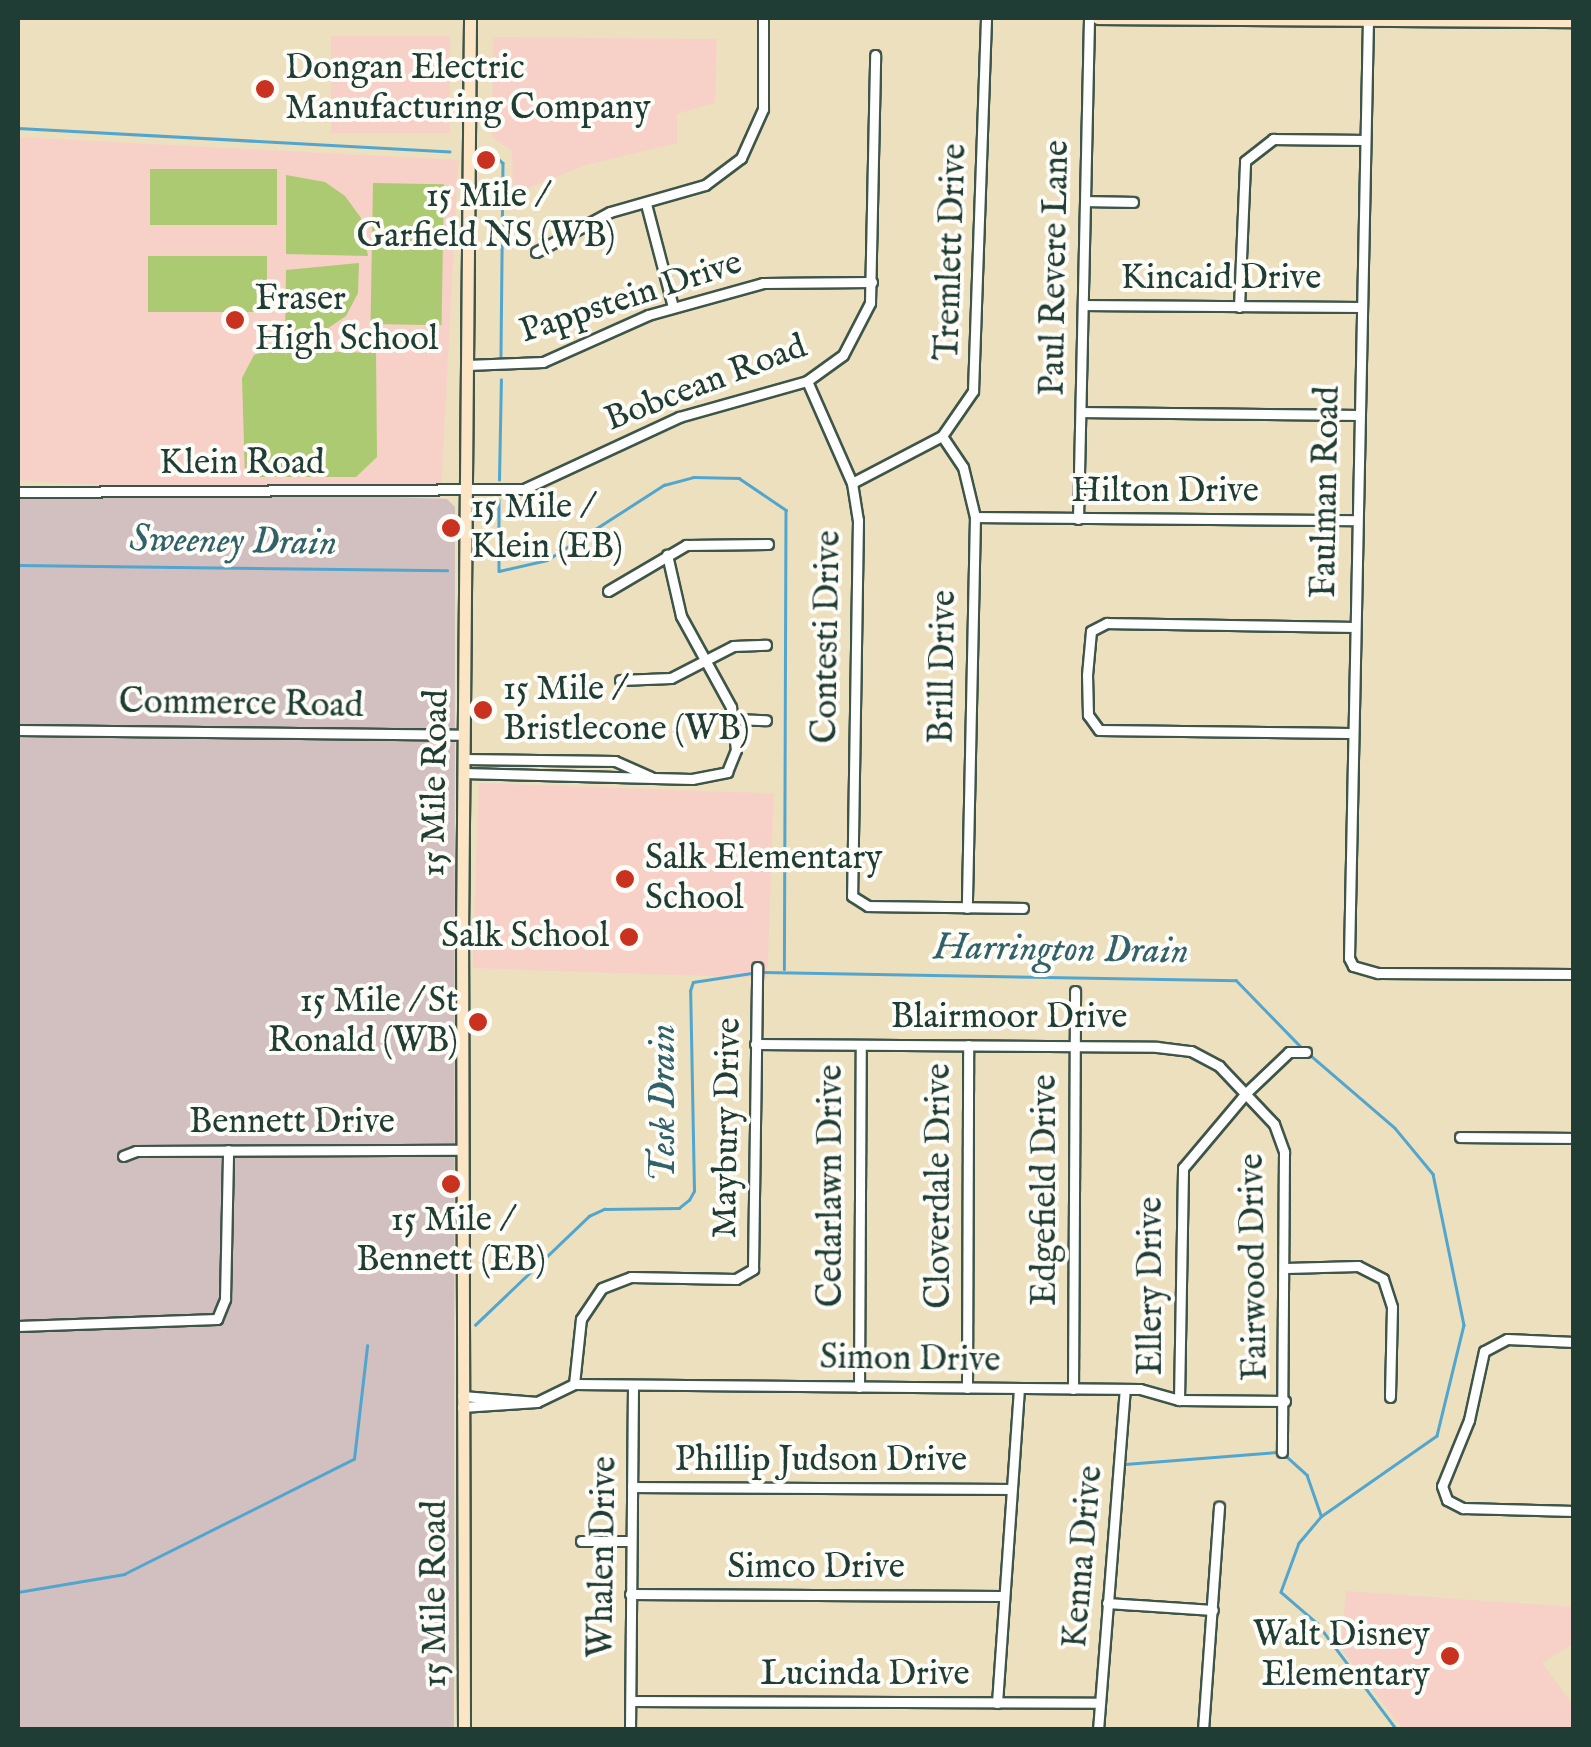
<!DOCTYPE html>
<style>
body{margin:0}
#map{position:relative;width:1591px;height:1747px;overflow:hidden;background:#ece0bf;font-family:"IM FELL English",serif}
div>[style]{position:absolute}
.built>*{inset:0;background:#f7d1c8;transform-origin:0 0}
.industrial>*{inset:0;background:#d2bfc0}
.green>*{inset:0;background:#acca71;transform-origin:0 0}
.stream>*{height:2.5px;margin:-1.25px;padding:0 1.25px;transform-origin:1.25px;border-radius:1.25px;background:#52a6ce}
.roads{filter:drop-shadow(2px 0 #3e5549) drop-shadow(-2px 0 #3e5549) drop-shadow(0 2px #3e5549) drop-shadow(0 -2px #3e5549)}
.minor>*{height:9px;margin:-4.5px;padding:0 4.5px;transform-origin:4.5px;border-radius:4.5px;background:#fff}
.secondary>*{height:11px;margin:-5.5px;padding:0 5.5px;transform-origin:5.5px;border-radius:5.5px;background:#fce5c4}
.dots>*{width:28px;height:28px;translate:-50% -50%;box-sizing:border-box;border:5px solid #fdfcf7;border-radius:50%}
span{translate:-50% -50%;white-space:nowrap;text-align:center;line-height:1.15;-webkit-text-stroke:8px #fdfcf7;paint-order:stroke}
.poi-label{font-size:35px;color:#1f3d34}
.left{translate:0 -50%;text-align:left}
.right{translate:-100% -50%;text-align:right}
.street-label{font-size:35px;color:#1f3d34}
.water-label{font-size:38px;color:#31626a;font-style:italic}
.frame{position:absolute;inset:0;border:20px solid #1f3d34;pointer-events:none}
</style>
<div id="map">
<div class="built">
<i style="left:331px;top:36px;width:119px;height:97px"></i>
<i style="clip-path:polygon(493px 37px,717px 39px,715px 103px,677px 114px,677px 143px,586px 165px,513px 194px,512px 151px,492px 137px)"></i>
<i style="left:18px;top:137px;width:441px;height:343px;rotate:3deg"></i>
<i style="left:479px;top:783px;width:295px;height:185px;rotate:2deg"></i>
<i style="clip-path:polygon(1346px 1591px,1573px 1607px,1573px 1644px,1542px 1663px,1573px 1705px,1573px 1729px,1403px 1729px,1341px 1649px)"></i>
</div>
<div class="industrial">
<i style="clip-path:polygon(18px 497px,391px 497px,447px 499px,455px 507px,454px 1729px,18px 1729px)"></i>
</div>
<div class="green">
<i style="left:150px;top:169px;width:127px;height:56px"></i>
<i style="clip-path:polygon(286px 175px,325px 182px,345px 196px,361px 218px,368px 256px,286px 254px)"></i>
<i style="left:373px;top:183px;width:71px;height:141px;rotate:1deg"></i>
<i style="left:267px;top:256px;width:56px;height:119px;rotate:90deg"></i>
<i style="clip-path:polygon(359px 263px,358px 293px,346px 316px,315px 337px,285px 340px,286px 270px)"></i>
<i style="clip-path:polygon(271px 350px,376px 353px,377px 457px,356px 477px,245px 477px,242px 378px,254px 355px)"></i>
</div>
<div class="stream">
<i style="left:18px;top:128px;width:432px;rotate:3.1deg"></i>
<i style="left:491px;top:152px;width:16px;rotate:43deg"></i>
<i style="left:503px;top:163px;width:193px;rotate:90.6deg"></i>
<i style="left:499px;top:480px;width:100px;rotate:-88.9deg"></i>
<i style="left:499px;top:500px;width:71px;rotate:90deg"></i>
<i style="left:499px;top:571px;width:49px;rotate:-12.9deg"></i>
<i style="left:547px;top:560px;width:139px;rotate:-32.7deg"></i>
<i style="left:664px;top:485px;width:30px;rotate:-15deg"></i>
<i style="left:693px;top:477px;width:46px;rotate:1.2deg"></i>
<i style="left:739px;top:478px;width:57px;rotate:34.2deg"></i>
<i style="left:786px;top:510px;width:459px;rotate:90.2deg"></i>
<i style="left:18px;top:565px;width:429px;rotate:0.7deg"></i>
<i style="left:763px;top:972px;width:473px;rotate:1deg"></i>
<i style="left:1236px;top:980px;width:96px;rotate:45.8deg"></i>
<i style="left:1309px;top:1054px;width:113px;rotate:40.7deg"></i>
<i style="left:1395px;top:1128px;width:60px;rotate:50.4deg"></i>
<i style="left:1433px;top:1174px;width:154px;rotate:78.4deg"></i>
<i style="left:1464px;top:1325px;width:114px;rotate:103.7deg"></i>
<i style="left:1437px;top:1436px;width:141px;rotate:145.1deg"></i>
<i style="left:1321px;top:1517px;width:34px;rotate:130deg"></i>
<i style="left:1299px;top:1543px;width:52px;rotate:110.2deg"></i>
<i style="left:1281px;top:1592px;width:48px;rotate:40.7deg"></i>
<i style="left:1317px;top:1623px;width:134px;rotate:53.2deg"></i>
<i style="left:475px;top:1325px;width:158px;rotate:-43.7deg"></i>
<i style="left:589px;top:1216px;width:17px;rotate:-25deg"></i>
<i style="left:604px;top:1209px;width:75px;rotate:-0.8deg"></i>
<i style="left:679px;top:1208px;width:13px;rotate:-39deg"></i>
<i style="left:689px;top:1200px;width:10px;rotate:-61deg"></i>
<i style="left:694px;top:1191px;width:200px;rotate:-91.1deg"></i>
<i style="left:690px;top:991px;width:9px;rotate:-72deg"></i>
<i style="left:693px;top:982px;width:59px;rotate:-8.8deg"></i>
<i style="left:1285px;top:1455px;width:30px;rotate:42deg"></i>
<i style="left:1307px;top:1475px;width:42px;rotate:70.7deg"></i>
<i style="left:1125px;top:1464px;width:153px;rotate:-4.5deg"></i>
<i style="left:18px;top:1592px;width:108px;rotate:-9.6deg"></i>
<i style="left:124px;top:1574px;width:257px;rotate:-26.6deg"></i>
<i style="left:354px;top:1459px;width:114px;rotate:-83.4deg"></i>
</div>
<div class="roads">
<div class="minor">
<i style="left:1368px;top:19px;width:939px;rotate:91.16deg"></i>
<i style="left:1349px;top:958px;width:9px;rotate:63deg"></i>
<i style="left:1353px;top:966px;width:26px;rotate:16deg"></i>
<i style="left:1378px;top:973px;width:196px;rotate:0.3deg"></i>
<i style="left:1086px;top:201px;width:47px;rotate:1.2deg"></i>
<i style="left:646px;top:204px;width:106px;rotate:75.3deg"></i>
<i style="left:536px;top:252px;width:84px;rotate:-28.4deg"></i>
<i style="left:610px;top:212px;width:99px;rotate:-15.9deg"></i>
<i style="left:705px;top:185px;width:45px;rotate:-36.9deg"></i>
<i style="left:741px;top:158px;width:54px;rotate:-65.8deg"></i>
<i style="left:763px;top:109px;width:91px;rotate:-90deg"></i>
<i style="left:1084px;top:305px;width:274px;rotate:0.4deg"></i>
<i style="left:1239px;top:307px;width:146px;rotate:-87.6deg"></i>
<i style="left:1245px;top:161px;width:36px;rotate:-38deg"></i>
<i style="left:1273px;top:139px;width:90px;rotate:0.6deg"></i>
<i style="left:467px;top:365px;width:76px;rotate:-2.3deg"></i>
<i style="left:543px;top:362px;width:115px;rotate:-24.1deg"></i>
<i style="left:648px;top:315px;width:119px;rotate:-15.5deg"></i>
<i style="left:763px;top:283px;width:109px;rotate:-0.5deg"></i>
<i style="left:807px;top:381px;width:111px;rotate:66.2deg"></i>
<i style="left:852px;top:483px;width:37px;rotate:81deg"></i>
<i style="left:858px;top:520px;width:376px;rotate:90.9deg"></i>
<i style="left:852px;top:896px;width:19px;rotate:32deg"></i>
<i style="left:868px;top:906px;width:155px;rotate:0.7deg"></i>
<i style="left:1081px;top:412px;width:275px;rotate:0.6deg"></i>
<i style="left:942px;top:436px;width:37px;rotate:56deg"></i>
<i style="left:963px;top:467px;width:51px;rotate:76.5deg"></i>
<i style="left:975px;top:517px;width:391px;rotate:91.2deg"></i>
<i style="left:852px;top:483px;width:102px;rotate:-27.6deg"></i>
<i style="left:942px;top:436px;width:55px;rotate:-55.4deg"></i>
<i style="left:973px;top:391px;width:373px;rotate:-88deg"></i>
<i style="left:18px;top:492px;width:506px;rotate:-0.34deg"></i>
<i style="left:524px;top:489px;width:171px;rotate:-24.9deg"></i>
<i style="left:679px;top:417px;width:133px;rotate:-15.7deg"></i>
<i style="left:807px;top:381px;width:44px;rotate:-35.8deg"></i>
<i style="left:843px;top:355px;width:59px;rotate:-62.6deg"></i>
<i style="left:870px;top:303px;width:248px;rotate:-88.8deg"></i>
<i style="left:975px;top:517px;width:380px;rotate:0.5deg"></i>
<i style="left:1078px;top:519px;width:501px;rotate:-88.74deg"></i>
<i style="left:608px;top:591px;width:91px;rotate:-30.5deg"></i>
<i style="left:686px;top:545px;width:82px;rotate:-0.7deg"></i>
<i style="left:620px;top:680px;width:51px;rotate:-2.2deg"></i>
<i style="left:671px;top:678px;width:70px;rotate:-27.3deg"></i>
<i style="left:733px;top:646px;width:33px;rotate:-2deg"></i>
<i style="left:733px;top:719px;width:33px;rotate:2deg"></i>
<i style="left:18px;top:730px;width:445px;rotate:0.6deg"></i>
<i style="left:1350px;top:733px;width:251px;rotate:-179.3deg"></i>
<i style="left:1099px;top:730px;width:19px;rotate:-126deg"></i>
<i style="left:1088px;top:715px;width:40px;rotate:-91.4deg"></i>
<i style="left:1087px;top:675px;width:44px;rotate:-84.8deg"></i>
<i style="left:1091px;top:631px;width:18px;rotate:-27deg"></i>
<i style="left:1107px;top:623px;width:245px;rotate:0.9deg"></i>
<i style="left:463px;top:759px;width:152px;rotate:0.8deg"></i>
<i style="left:615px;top:761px;width:39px;rotate:24deg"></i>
<i style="left:463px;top:773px;width:229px;rotate:1.5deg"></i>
<i style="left:692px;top:779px;width:36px;rotate:-11deg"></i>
<i style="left:727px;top:772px;width:24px;rotate:-68deg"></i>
<i style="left:736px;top:750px;width:43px;rotate:-96.6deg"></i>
<i style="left:731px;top:707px;width:104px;rotate:-118.8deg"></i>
<i style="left:681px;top:616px;width:63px;rotate:-102.9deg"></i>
<i style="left:755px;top:1044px;width:402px;rotate:0.4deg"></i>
<i style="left:1157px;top:1047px;width:34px;rotate:7deg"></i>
<i style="left:1191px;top:1051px;width:32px;rotate:28deg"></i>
<i style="left:1219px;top:1066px;width:80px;rotate:46.5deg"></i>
<i style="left:1274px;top:1124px;width:30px;rotate:70deg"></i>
<i style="left:1284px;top:1152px;width:300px;rotate:90.4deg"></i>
<i style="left:1460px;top:1137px;width:114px;rotate:0.5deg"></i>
<i style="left:123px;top:1156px;width:14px;rotate:-21deg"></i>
<i style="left:136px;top:1151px;width:326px;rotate:-0.2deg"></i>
<i style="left:1286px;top:1268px;width:72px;rotate:-1.6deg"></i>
<i style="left:1358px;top:1266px;width:28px;rotate:27deg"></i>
<i style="left:1383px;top:1279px;width:29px;rotate:72deg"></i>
<i style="left:1392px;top:1307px;width:90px;rotate:91.3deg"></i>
<i style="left:18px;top:1326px;width:199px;rotate:-2deg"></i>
<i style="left:217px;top:1319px;width:22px;rotate:-68deg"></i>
<i style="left:225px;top:1299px;width:149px;rotate:-88.8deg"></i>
<i style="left:1574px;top:1342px;width:67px;rotate:-177.4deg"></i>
<i style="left:1507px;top:1339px;width:26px;rotate:152deg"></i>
<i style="left:1484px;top:1351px;width:71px;rotate:102.3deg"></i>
<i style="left:1469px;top:1420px;width:71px;rotate:112.2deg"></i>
<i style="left:1442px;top:1486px;width:15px;rotate:70deg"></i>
<i style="left:1447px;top:1500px;width:18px;rotate:27deg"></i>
<i style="left:1463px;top:1508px;width:111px;rotate:1.5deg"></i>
<i style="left:574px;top:1384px;width:65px;rotate:-83.9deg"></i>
<i style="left:581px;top:1319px;width:37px;rotate:-56deg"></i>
<i style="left:602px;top:1288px;width:31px;rotate:-21deg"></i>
<i style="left:631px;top:1277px;width:105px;rotate:1.1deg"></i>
<i style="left:736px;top:1279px;width:20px;rotate:-30deg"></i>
<i style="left:753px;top:1269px;width:302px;rotate:-89.2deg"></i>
<i style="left:859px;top:1387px;width:342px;rotate:-89.7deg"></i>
<i style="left:967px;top:1388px;width:343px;rotate:-89.8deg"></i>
<i style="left:1073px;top:1389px;width:398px;rotate:-89.7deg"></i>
<i style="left:1179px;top:1400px;width:232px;rotate:-89deg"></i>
<i style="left:1183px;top:1168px;width:99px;rotate:-49.9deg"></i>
<i style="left:1247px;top:1092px;width:58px;rotate:-43.6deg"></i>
<i style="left:1289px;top:1052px;width:17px"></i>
<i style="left:537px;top:1402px;width:41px;rotate:-25.9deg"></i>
<i style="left:574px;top:1384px;width:566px;rotate:0.51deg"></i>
<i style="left:1140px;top:1389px;width:41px;rotate:15.8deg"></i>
<i style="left:1179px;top:1400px;width:106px;rotate:0.5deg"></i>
<i style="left:462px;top:1407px;width:75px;rotate:-3.8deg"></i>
<i style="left:537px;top:1402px;width:75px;rotate:-175.4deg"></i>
<i style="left:632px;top:1487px;width:377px;rotate:0.3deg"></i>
<i style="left:581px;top:1541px;width:49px"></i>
<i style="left:630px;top:1594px;width:371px;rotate:0.3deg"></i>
<i style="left:1107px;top:1603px;width:106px;rotate:3.8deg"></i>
<i style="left:631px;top:1701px;width:469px;rotate:0.2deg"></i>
<i style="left:997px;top:1703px;width:315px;rotate:-86deg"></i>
<i style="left:630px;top:1730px;width:345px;rotate:-89.5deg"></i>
<i style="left:1098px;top:1730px;width:342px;rotate:-85.5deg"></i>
<i style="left:1203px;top:1730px;width:224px;rotate:-85.9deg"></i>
</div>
<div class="secondary">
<i style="left:1098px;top:18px;width:476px;rotate:0.4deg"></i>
<i style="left:464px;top:1730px;width:792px;rotate:-90.14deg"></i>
<i style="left:462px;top:938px;width:920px;rotate:-89.5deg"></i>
</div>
</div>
<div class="dots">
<i style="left:265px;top:89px;background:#c8321e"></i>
<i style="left:486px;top:160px;background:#c8321e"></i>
<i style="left:235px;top:320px;background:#c8321e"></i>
<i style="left:451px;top:528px;background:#c8321e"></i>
<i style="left:483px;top:710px;background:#c8321e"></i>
<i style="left:625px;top:879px;background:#c8321e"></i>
<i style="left:629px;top:937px;background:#c8321e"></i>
<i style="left:478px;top:1022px;background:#c8321e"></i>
<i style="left:451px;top:1184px;background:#c8321e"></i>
<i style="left:1450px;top:1656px;background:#c8321e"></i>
</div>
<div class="poi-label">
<span class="left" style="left:285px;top:89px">Dongan Electric<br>Manufacturing Company</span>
<span style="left:486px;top:217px">15 Mile /<br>Garfield NS (WB)</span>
<span class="left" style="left:255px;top:320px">Fraser<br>High School</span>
<span class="left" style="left:471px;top:528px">15 Mile /<br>Klein (EB)</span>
<span class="left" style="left:503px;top:710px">15 Mile /<br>Bristlecone (WB)</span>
<span class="left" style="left:645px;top:879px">Salk Elementary<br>School</span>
<span class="right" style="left:609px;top:937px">Salk School</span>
<span class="right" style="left:458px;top:1022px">15 Mile / St<br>Ronald (WB)</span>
<span style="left:451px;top:1241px">15 Mile /<br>Bennett (EB)</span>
<span class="right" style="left:1430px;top:1656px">Walt Disney<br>Elementary</span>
</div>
<div class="street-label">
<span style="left:952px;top:252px;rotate:-88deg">Tremlett Drive</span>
<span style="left:1056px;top:268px;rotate:-89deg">Paul Revere Lane</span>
<span style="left:1221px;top:279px">Kincaid Drive</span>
<span style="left:631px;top:298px;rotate:-18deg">Pappstein Drive</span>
<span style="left:706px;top:384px;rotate:-21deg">Bobcean Road</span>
<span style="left:242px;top:464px">Klein Road</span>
<span style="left:1165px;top:492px">Hilton Drive</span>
<span style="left:1327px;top:492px;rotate:-89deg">Faulman Road</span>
<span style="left:828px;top:637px;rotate:-89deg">Contesti Drive</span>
<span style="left:944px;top:667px;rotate:-89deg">Brill Drive</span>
<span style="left:241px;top:705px;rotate:1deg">Commerce Road</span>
<span style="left:436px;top:783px;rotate:-89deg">15 Mile Road</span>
<span style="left:1009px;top:1018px">Blairmoor Drive</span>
<span style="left:292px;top:1123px">Bennett Drive</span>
<span style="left:728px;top:1128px;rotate:-89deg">Maybury Drive</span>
<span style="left:832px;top:1186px;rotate:-90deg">Cedarlawn Drive</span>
<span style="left:940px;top:1186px;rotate:-90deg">Cloverdale Drive</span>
<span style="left:1046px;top:1190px;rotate:-90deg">Edgefield Drive</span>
<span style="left:1255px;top:1267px;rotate:-91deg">Fairwood Drive</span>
<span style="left:1152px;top:1286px;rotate:-90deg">Ellery Drive</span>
<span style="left:910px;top:1360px;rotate:1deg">Simon Drive</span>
<span style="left:821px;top:1461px">Phillip Judson Drive</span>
<span style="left:604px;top:1557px;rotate:-89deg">Whalen Drive</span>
<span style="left:1084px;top:1557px;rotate:-85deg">Kenna Drive</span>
<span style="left:816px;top:1568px">Simco Drive</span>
<span style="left:436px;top:1594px;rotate:-90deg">15 Mile Road</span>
<span style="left:865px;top:1675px">Lucinda Drive</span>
</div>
<div class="water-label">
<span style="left:233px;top:543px;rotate:1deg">Sweeney Drain</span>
<span style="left:1061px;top:951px;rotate:1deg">Harrington Drain</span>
<span style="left:665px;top:1103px;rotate:-90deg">Tesk Drain</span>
</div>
<div class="frame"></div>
</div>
